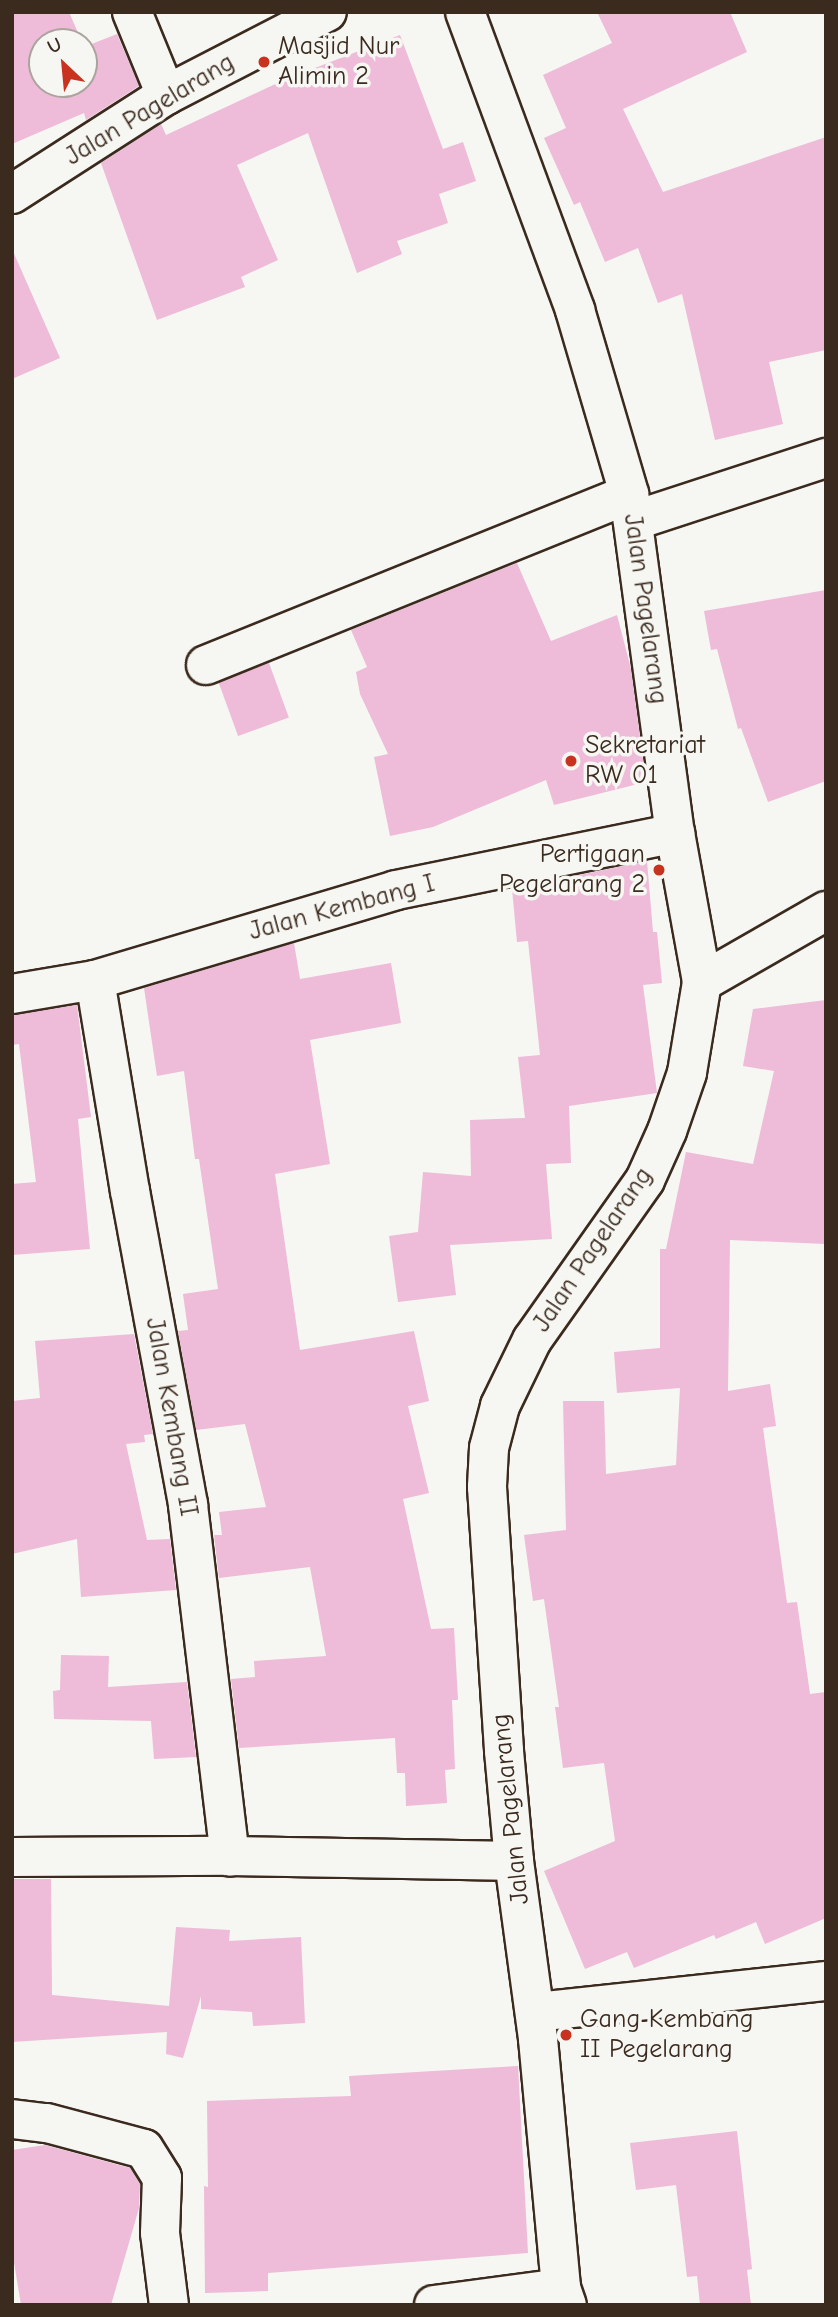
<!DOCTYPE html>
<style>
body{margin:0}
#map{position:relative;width:838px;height:2317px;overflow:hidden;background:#f6f6f2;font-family:"Comic Neue",sans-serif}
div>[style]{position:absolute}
.building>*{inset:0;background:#eebbd8;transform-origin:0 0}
.roads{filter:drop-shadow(2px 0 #3b2a1e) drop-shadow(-2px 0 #3b2a1e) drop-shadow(0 2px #3b2a1e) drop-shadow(0 -2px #3b2a1e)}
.minor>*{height:38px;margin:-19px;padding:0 19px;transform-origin:19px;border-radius:19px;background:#f6f6f2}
.dots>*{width:19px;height:19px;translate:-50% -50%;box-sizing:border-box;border:4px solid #f6f6f2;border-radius:50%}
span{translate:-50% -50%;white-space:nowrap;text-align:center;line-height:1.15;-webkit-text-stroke:7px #f6f6f2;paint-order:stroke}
.poi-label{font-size:26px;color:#3b2a1e}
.left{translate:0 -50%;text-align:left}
.right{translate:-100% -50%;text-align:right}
.street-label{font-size:26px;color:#3b2a1e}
.frame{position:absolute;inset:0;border:14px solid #3b2a1e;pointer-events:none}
.north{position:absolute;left:28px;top:28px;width:70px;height:70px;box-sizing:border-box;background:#f6f6f2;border:2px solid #aba49d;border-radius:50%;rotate:334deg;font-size:19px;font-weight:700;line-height:28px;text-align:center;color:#3b2a1e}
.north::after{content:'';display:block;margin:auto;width:24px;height:32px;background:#c8321e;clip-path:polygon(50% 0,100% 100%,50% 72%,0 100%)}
</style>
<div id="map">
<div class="building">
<i style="clip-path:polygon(12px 12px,69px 12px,82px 42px,42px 42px,42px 84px,84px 84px,84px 47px,117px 34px,139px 86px,86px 120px,84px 113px,12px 144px)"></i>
<i style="clip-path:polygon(597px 12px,730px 12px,747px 52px,623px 109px,663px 192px,826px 137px,826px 350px,769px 362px,783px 424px,715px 440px,682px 294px,658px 303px,638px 248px,605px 262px,580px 202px,574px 205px,544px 138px,566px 128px,543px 75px,612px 43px)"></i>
<i style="clip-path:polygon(400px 35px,443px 149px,463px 142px,476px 181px,439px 194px,448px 223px,397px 241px,402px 254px,357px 273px,308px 133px,237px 165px,278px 260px,241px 277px,245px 287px,157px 320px,101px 163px,161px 124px,166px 135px,284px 80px)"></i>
<i style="clip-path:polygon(12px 249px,60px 358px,12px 379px)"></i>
<i style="clip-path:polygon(517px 563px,551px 641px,617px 615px,631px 669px,646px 782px,554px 805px,546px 780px,433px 827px,390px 836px,374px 757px,388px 754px,360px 694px,356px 672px,367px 667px,351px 630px)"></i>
<i style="clip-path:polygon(826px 590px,826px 781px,768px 802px,741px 728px,738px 729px,717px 649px,711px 650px,704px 611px)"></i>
<i style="left:269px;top:663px;width:58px;height:54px;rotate:70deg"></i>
<i style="clip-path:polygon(647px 861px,653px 932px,657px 932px,662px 983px,643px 985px,657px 1093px,569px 1106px,571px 1163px,546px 1164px,552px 1239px,450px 1245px,456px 1295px,398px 1302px,389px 1236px,418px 1232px,423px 1172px,471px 1176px,470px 1120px,525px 1118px,518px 1057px,540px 1055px,528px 941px,517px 942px,512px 889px)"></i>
<i style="clip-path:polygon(294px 943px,300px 979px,391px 963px,401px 1023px,310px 1040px,330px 1164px,275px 1174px,300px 1350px,414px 1331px,429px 1401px,408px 1406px,429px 1493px,403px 1499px,431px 1629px,454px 1628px,458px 1700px,452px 1700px,455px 1769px,445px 1770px,447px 1803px,406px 1806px,405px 1773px,397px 1773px,395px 1738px,239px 1748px,231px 1679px,255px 1677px,254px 1661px,326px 1656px,310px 1567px,219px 1578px,214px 1535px,222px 1535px,219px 1512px,266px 1507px,245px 1424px,196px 1430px,178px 1331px,188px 1330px,183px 1294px,218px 1289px,199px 1159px,195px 1159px,184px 1071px,157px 1076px,144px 988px)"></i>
<i style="clip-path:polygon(826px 1000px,826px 1244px,730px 1240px,728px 1391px,770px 1384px,776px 1426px,763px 1428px,787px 1603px,797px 1602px,810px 1694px,826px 1692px,826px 1918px,765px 1944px,756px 1922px,716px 1939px,714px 1935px,634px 1968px,627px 1952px,585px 1969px,544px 1871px,615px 1841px,604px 1763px,563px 1768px,555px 1707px,559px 1707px,544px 1599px,533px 1601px,524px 1535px,566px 1530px,563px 1401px,604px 1401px,606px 1474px,676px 1465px,680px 1388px,617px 1393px,614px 1352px,660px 1348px,660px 1249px,666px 1249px,686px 1152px,753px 1164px,774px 1071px,743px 1066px,753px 1009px)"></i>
<i style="clip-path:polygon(77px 1005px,91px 1117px,78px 1119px,90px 1249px,12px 1255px,12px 1184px,36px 1182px,19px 1044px,12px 1045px,12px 1015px)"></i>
<i style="clip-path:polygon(134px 1334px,153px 1434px,144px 1435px,145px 1442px,126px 1444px,147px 1540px,170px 1539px,176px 1590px,81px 1597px,77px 1539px,12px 1554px,12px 1401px,40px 1398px,35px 1341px)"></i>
<i style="clip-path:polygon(61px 1655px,109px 1656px,108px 1687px,187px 1682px,196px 1757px,154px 1759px,151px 1721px,54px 1719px,53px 1691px,60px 1690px)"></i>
<i style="clip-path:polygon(12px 1879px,51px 1879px,52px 1995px,169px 2006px,176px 1927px,230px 1930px,229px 1941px,301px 1937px,305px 2023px,253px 2026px,252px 2012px,201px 2009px,201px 1996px,183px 2058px,166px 2054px,167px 2032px,12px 2042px)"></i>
<i style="clip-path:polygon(518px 2066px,528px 2253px,268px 2273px,268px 2291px,205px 2293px,204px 2186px,208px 2187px,207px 2101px,351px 2096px,349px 2076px)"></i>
<i style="clip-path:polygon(737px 2131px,752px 2269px,747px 2270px,751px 2305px,700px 2305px,697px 2276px,687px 2277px,676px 2185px,636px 2190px,630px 2143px)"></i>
<i style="clip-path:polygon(45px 2145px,130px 2168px,140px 2184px,139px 2208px,111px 2305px,21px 2305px,12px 2250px,12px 2150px)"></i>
</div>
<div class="roads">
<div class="minor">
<i style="left:132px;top:12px;width:90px;rotate:67.7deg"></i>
<i style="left:465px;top:12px;width:318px;rotate:69.7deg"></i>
<i style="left:575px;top:310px;width:192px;rotate:73.6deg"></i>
<i style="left:629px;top:494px;width:342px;rotate:82.3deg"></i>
<i style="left:675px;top:833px;width:151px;rotate:79.7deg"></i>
<i style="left:702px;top:982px;width:92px;rotate:99.4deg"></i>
<i style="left:687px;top:1073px;width:61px;rotate:109deg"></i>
<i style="left:667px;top:1131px;width:54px;rotate:114.2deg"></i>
<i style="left:645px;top:1180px;width:196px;rotate:125.2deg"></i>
<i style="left:532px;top:1340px;width:73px;rotate:115.9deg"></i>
<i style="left:500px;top:1406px;width:43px;rotate:104.7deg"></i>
<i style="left:489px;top:1448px;width:39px;rotate:93deg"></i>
<i style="left:487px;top:1487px;width:265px;rotate:86.3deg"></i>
<i style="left:504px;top:1751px;width:110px;rotate:84.8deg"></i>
<i style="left:514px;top:1861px;width:180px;rotate:82.3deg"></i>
<i style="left:538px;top:2039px;width:250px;rotate:84.7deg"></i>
<i style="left:561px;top:2288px;width:18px;rotate:71deg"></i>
<i style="left:12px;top:194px;width:183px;rotate:-32.7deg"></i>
<i style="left:166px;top:95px;width:181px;rotate:-27.3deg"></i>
<i style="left:633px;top:521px;width:203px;rotate:-18.1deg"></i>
<i style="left:206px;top:665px;width:456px;rotate:-22deg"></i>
<i style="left:95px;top:980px;width:214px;rotate:80.6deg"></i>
<i style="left:130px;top:1191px;width:319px;rotate:79.5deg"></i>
<i style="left:188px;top:1505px;width:354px;rotate:83.2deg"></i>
<i style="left:702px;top:982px;width:143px;rotate:-29.8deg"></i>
<i style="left:12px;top:994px;width:84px;rotate:-9.6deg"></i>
<i style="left:95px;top:980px;width:314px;rotate:-16.6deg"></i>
<i style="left:396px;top:890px;width:285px;rotate:-11.5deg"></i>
<i style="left:12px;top:1857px;width:218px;rotate:-0.3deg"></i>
<i style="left:230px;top:1856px;width:284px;rotate:1deg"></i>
<i style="left:535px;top:2012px;width:293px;rotate:-6.1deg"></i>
<i style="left:12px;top:2119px;width:35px;rotate:7deg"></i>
<i style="left:47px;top:2123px;width:100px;rotate:15deg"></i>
<i style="left:144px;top:2149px;width:34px;rotate:58deg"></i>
<i style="left:162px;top:2178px;width:55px;rotate:92.1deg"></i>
<i style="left:160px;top:2233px;width:73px;rotate:82.9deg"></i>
<i style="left:434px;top:2305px;width:128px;rotate:-7.6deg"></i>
</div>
</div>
<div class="dots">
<i style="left:264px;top:62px;background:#c8321e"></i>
<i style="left:571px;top:761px;background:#c8321e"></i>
<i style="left:659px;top:870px;background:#c8321e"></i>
<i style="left:566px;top:2035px;background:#c8321e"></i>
</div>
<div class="poi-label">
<span class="left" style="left:278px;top:62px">Masjid Nur<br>Alimin 2</span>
<span class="left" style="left:585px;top:761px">Sekretariat<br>RW 01</span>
<span class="right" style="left:645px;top:870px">Pertigaan<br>Pegelarang 2</span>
<span class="left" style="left:580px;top:2035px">Gang Kembang<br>II Pegelarang</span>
</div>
<div class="street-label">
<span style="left:150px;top:110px;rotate:-31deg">Jalan Pagelarang</span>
<span style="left:645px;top:609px;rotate:82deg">Jalan Pagelarang</span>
<span style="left:342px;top:908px;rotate:-15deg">Jalan Kembang I</span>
<span style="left:593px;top:1250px;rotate:-56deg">Jalan Pagelarang</span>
<span style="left:171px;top:1417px;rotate:80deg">Jalan Kembang II</span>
<span style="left:511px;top:1809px;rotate:-96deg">Jalan Pagelarang</span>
</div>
<div class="frame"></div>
<div class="north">U</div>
</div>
